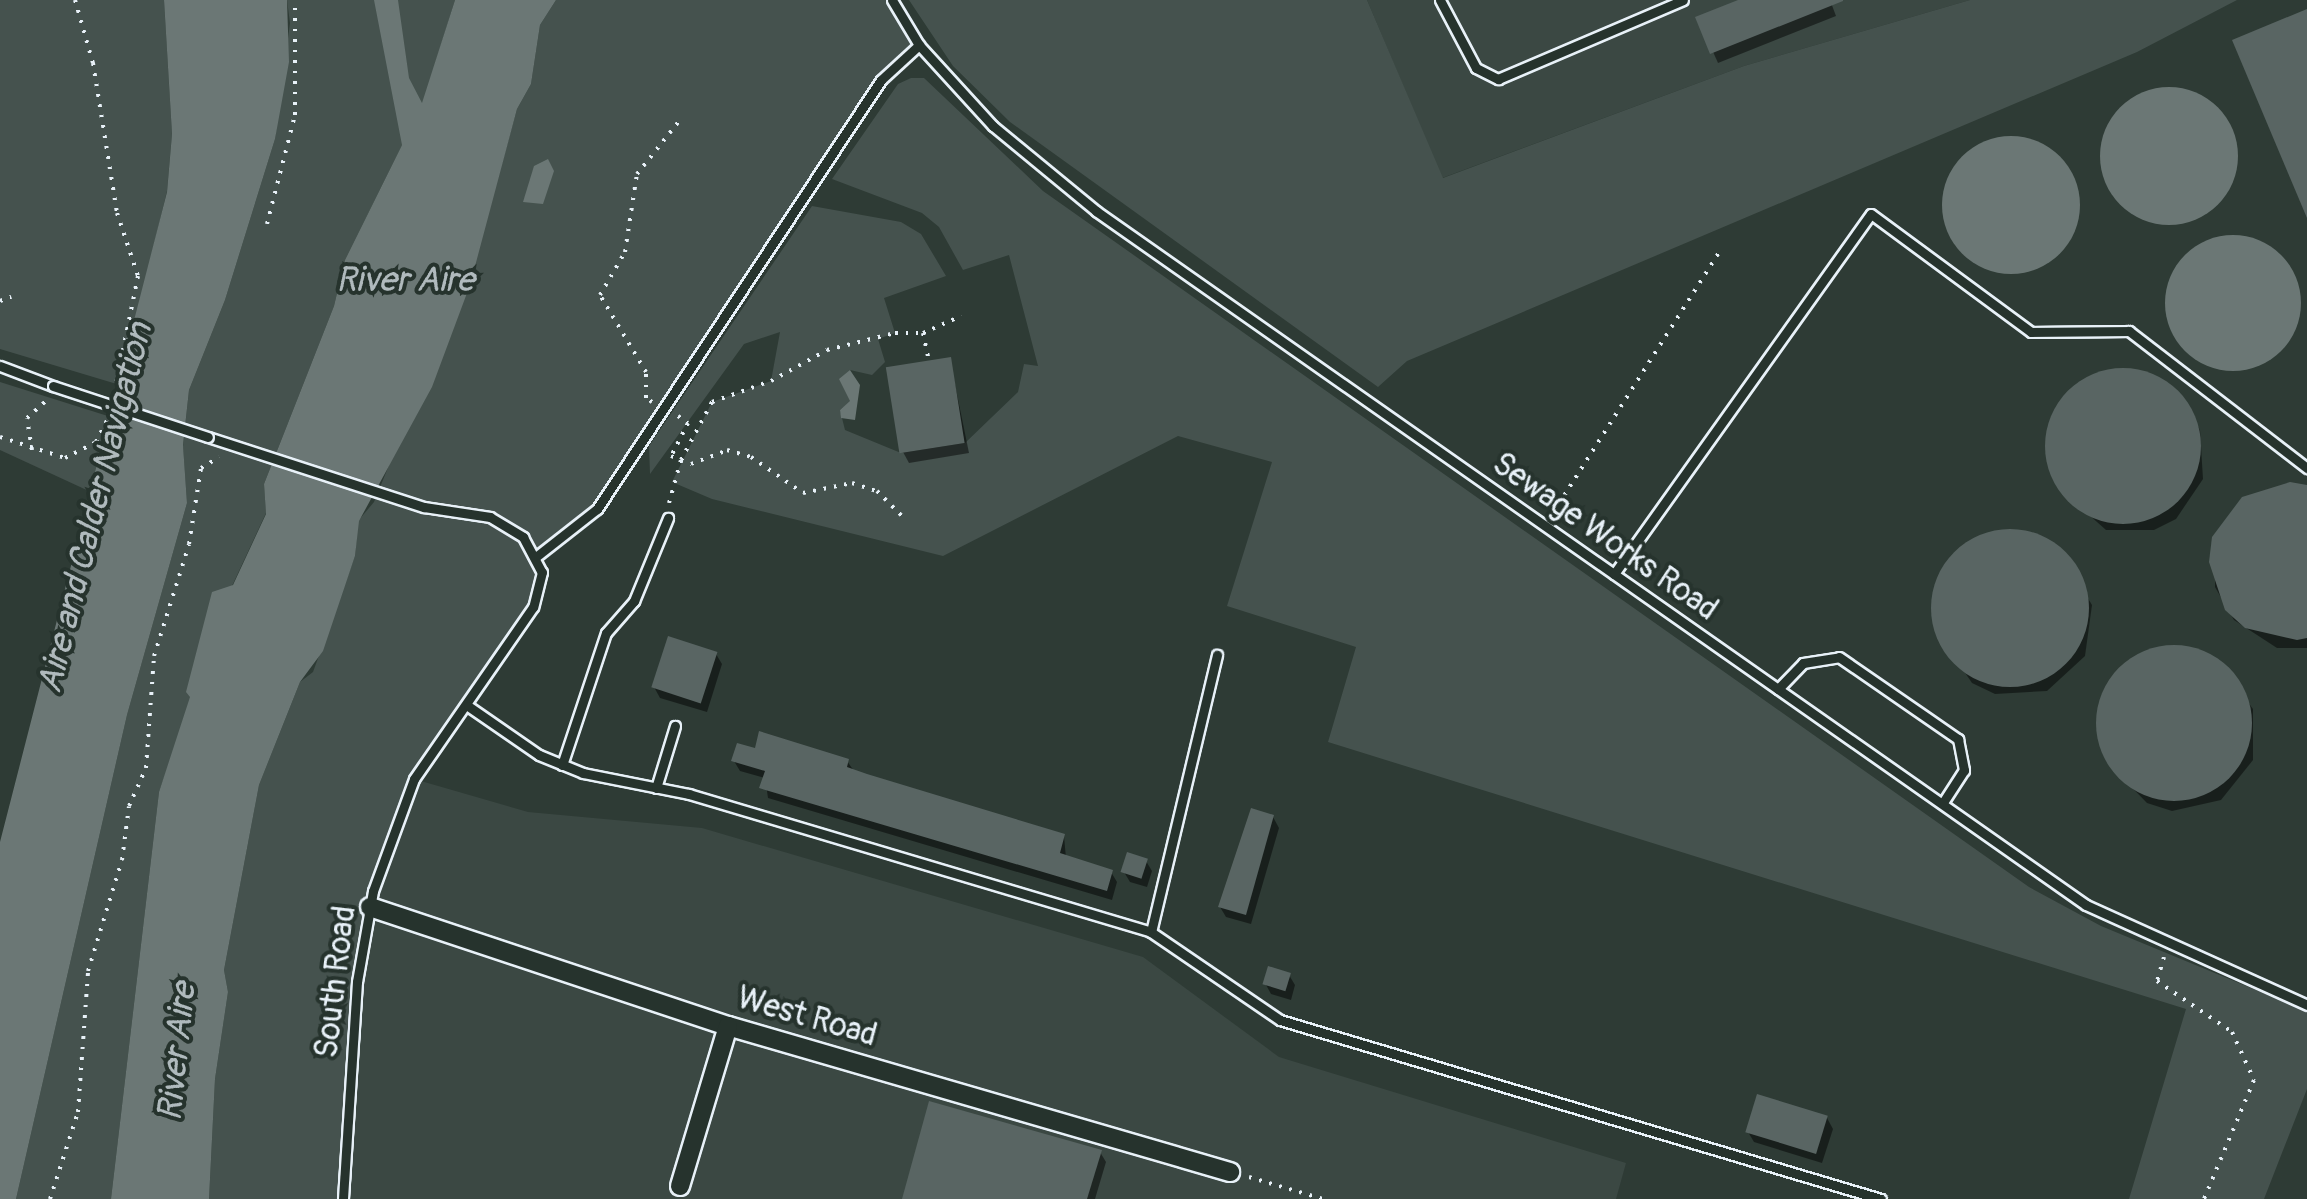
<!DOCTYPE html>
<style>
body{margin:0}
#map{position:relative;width:2307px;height:1199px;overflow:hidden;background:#2e3b35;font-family:Pangolin,sans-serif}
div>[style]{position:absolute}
.built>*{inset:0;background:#3b4843}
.green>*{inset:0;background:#45524e}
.water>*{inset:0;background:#6b7775}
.round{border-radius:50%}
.shadow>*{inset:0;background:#0007}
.building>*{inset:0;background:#596563;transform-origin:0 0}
.path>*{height:4px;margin-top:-2px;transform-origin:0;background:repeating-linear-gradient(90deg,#e8f1f8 0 2.5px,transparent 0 10.5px)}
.roads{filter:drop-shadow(2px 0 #e8f1f8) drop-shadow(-2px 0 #e8f1f8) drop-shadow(0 2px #e8f1f8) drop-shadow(0 -2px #e8f1f8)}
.service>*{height:9px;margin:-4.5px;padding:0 4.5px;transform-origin:4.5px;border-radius:4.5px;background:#26332d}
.minor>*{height:18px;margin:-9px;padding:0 9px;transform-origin:9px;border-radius:9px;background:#26332d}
.bridges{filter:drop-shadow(2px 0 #e8f1f8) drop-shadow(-2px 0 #e8f1f8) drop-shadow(0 2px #e8f1f8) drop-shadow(0 -2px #e8f1f8)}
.service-bridge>*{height:9px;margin:-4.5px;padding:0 4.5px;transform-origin:4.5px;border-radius:4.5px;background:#26332d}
span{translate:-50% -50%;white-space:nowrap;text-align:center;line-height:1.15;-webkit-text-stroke:8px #26332d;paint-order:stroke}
.street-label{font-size:32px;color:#e8f1f8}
.water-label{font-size:35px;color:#b0babd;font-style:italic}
</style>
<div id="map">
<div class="built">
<i style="clip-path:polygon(1367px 0,1970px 0,1744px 66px,1442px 178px)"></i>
<i style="clip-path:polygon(414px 779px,528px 812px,702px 828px,1143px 957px,1279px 1057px,1626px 1163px,1616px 1199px,336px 1199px,367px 872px)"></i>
</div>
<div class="green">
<i style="clip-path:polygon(0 0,164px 0,172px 134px,167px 191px,120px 385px,0 349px)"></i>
<i style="clip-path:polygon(287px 0,455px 0,423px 103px,345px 260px,334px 306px,264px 484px,266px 513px,232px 586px,159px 792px,111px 1199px,16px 1199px,127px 715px,187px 503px,183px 446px,189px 390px,225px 300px,275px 139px,290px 23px)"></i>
<i style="clip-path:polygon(556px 0,892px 0,919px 45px,881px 80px,597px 509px,537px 556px,539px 590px,414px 779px,373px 891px,357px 982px,343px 1199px,209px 1199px,215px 1079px,228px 992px,224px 970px,259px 785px,300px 682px,313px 672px,355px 556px,358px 521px,374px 502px,481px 239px,517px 109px,531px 84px,540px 25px)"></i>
<i style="clip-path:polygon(909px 0,1367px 0,1443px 178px,1744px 66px,1970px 0,2237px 0,2137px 52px,1407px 361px,1378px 387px,1010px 122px,953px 66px)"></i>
<i style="clip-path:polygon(911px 78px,924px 78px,1043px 191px,2029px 887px,2101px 926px,2307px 1011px,2307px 1089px,2264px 1199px,2129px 1199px,2186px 1009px,1328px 742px,1356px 647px,1227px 606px,1272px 462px,1178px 436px,943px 556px,712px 499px,672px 482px,712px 402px,771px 381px,780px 332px,744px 344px,650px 474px,649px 446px,812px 206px,901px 222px,921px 234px,946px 276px,884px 298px,895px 333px,878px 339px,885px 362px,872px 375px,850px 370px,850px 402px,840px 410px,845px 430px,901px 453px,965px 443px,1018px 392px,1024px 364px,1038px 366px,1009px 255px,963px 270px,939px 227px,922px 213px,832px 179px,898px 84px)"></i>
<i style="clip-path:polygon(0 382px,111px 417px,91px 492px,0 450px)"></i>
</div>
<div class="water">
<i style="clip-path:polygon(164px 0,287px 0,289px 62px,275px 139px,225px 300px,189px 390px,183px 445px,187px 503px,127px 715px,16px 1199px,0 1199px,0 842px,167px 192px,172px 134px)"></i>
<i style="clip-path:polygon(374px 0,398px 0,409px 78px,422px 103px,455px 0,556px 0,540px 25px,531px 84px,517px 109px,470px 285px,432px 387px,359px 521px,355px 556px,323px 651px,300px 682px,259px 785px,224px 970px,228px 992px,215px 1079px,209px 1199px,111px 1199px,159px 792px,190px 697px,186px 692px,212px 592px,233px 585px,266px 514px,264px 484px,334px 306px,345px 260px,402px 145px)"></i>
<i class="round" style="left:2100px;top:87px;width:138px;height:138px"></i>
<i class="round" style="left:1942px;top:136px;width:138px;height:138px"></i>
<i style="clip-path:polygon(548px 159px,554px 171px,543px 204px,523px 202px,534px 166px)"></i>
<i class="round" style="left:2165px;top:235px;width:136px;height:136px"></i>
<i style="clip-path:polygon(850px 370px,860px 385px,855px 420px,841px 418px,840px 410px,850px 401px,839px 379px)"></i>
</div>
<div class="shadow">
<i style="clip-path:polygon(1745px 0,1830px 0,1836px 16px,1718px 63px,1698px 18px)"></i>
<i style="clip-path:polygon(950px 360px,969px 453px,909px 463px,903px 452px)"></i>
<i style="clip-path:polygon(2136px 372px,2180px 397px,2200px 430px,2203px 479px,2176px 519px,2154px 530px,2106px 530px,2060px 489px,2050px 466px,2054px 416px,2087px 380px)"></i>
<i style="clip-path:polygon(2307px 491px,2307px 648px,2277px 648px,2234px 620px,2215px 587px,2215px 538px)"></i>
<i style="clip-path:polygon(2013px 532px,2058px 549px,2092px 605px,2085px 656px,2047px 691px,1995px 694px,1972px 683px,1937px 631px,1938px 583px,1967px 545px)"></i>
<i style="clip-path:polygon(2168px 647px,2215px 659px,2253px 709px,2253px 760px,2221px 800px,2172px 811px,2147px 803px,2113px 768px,2100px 708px,2108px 686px,2144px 653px)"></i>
<i style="clip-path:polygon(716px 654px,722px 664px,707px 712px,660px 698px,654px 687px)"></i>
<i style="clip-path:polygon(734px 761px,847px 761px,854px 771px,1064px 836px,1066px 858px,1111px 872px,1117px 882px,1112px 900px,768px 798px,765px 778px,740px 771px)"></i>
<i style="clip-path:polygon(1273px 817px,1279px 828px,1251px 924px,1226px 917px,1220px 907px)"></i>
<i style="clip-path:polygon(1146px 861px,1152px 871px,1147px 887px,1130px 882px,1124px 872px)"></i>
<i style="clip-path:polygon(1289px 975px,1295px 985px,1291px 1000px,1271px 994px,1265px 983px)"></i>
<i style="clip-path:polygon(1827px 1118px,1833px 1129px,1822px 1163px,1754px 1142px,1748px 1132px)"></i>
<i style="clip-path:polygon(1100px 1152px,1106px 1162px,1095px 1199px,905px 1199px)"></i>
</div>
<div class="building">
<i style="clip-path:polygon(1738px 0,1843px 0,1843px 1px,1710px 54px,1695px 17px)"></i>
<i style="clip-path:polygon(2307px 9px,2307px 218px,2232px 40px)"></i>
<i style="left:951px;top:357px;width:87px;height:66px;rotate:81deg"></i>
<i class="round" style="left:2045px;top:368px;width:156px;height:156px"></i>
<i style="clip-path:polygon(2290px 482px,2307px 485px,2307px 638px,2297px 640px,2245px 628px,2225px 610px,2209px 562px,2212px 537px,2242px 497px)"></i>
<i class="round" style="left:1931px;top:529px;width:158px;height:158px"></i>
<i style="left:668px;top:636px;width:52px;height:54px;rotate:18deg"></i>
<i class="round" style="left:2096px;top:645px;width:156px;height:156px"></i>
<i style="clip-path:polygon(759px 731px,849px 759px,847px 767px,867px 774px,1065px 834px,1060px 853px,1113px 870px,1107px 891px,759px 788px,765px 771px,731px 761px,737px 743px,755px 748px)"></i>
<i style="clip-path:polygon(1251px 808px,1274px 815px,1246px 915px,1218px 907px)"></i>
<i style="left:1127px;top:852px;width:22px;height:21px;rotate:18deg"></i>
<i style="left:1268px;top:966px;width:24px;height:19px;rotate:17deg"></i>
<i style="left:1757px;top:1094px;width:74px;height:40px;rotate:17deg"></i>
<i style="clip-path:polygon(929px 1101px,1102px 1150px,1087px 1199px,902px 1199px)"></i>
</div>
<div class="path">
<i style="left:75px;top:0;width:66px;rotate:74.1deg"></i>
<i style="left:93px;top:63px;width:152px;rotate:80.9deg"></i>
<i style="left:117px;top:213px;width:66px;rotate:71.6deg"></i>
<i style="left:138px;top:276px;width:115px;rotate:101.5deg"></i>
<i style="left:267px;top:224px;width:113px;rotate:-75.6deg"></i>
<i style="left:295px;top:115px;width:115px;rotate:-90deg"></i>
<i style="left:0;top:301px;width:12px;rotate:-20deg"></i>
<i style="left:923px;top:333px;width:42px;rotate:-24.1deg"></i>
<i style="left:652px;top:402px;width:7px;rotate:-146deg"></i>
<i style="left:646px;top:398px;width:26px;rotate:-90deg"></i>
<i style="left:646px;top:372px;width:90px;rotate:-120.9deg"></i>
<i style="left:600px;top:295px;width:50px;rotate:-59.8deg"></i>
<i style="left:625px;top:252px;width:79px;rotate:-81.3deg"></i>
<i style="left:637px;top:174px;width:69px;rotate:-51.5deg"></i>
<i style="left:678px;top:416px;width:12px;rotate:35deg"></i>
<i style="left:688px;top:423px;width:37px;rotate:117deg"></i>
<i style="left:671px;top:456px;width:11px;rotate:22deg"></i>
<i style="left:681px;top:460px;width:66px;rotate:-61.9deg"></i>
<i style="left:712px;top:402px;width:63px;rotate:-19.6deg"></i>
<i style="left:771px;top:381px;width:64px;rotate:-29deg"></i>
<i style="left:827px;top:350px;width:70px;rotate:-14deg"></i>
<i style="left:895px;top:333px;width:28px"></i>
<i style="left:923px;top:333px;width:29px;rotate:78deg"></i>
<i style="left:0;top:437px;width:68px;rotate:17.9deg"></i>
<i style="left:65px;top:458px;width:35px;rotate:-27deg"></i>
<i style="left:96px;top:442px;width:27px;rotate:-63deg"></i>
<i style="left:32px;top:450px;width:32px;rotate:-99deg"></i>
<i style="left:27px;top:418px;width:25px;rotate:-42deg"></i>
<i style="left:669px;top:503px;width:45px;rotate:-74.4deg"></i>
<i style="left:681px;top:460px;width:11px;rotate:22deg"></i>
<i style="left:691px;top:464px;width:39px;rotate:-21deg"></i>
<i style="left:727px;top:450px;width:25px;rotate:16deg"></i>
<i style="left:751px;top:457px;width:63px;rotate:34.7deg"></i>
<i style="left:803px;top:493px;width:50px;rotate:-11.5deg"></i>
<i style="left:852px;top:483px;width:26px;rotate:18deg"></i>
<i style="left:877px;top:491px;width:38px;rotate:45deg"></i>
<i style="left:1553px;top:513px;width:313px;rotate:-57.5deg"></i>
<i style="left:2164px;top:957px;width:25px;rotate:106deg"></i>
<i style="left:2157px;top:981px;width:91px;rotate:34.2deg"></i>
<i style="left:2232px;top:1032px;width:53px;rotate:65.4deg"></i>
<i style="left:2254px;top:1080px;width:129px;rotate:112.8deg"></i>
<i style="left:1249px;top:1177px;width:77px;rotate:16.6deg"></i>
<i style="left:50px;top:1199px;width:91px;rotate:-72.2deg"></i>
<i style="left:78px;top:1112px;width:141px;rotate:-85.9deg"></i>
<i style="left:88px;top:971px;width:116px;rotate:-73deg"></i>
<i style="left:122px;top:860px;width:54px;rotate:-82.6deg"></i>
<i style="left:129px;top:806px;width:42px;rotate:-65.9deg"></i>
<i style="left:146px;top:768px;width:112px;rotate:-85.9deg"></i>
<i style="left:154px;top:656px;width:117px;rotate:-72.6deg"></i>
<i style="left:189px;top:544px;width:77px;rotate:-81deg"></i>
<i style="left:201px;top:468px;width:21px;rotate:-31deg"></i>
</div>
<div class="roads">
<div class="service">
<i style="left:892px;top:0;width:52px;rotate:59deg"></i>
<i style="left:919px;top:45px;width:110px;rotate:47.6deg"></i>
<i style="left:993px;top:126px;width:134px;rotate:39.5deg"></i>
<i style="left:1096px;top:211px;width:1209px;rotate:35.03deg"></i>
<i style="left:2086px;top:905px;width:243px;rotate:24.3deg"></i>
<i style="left:1440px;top:0;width:77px;rotate:62.1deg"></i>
<i style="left:1476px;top:68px;width:25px;rotate:27deg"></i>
<i style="left:1498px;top:79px;width:201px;rotate:-23.1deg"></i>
<i style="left:0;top:366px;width:57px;rotate:20.7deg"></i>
<i style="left:208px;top:437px;width:227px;rotate:18deg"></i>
<i style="left:424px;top:507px;width:67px;rotate:8.6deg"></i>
<i style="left:490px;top:517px;width:39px;rotate:31deg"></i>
<i style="left:523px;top:537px;width:40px;rotate:62deg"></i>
<i style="left:542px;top:572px;width:36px;rotate:104deg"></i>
<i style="left:533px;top:607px;width:209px;rotate:124.7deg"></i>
<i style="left:414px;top:779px;width:119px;rotate:110.1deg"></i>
<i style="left:373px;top:891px;width:92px;rotate:100deg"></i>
<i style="left:357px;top:982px;width:217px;rotate:93.7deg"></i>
<i style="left:537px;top:556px;width:76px;rotate:-38.1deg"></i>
<i style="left:597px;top:509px;width:514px;rotate:-56.5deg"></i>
<i style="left:881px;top:80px;width:52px;rotate:-42.6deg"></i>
<i style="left:1614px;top:574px;width:442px;rotate:-54.5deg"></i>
<i style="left:1871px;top:214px;width:199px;rotate:36.4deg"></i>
<i style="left:2031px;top:332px;width:98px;rotate:-0.6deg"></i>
<i style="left:2129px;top:331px;width:225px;rotate:37.6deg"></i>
<i style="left:1778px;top:689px;width:36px;rotate:-46deg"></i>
<i style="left:1803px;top:663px;width:36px;rotate:-9deg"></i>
<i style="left:1839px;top:657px;width:145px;rotate:34.6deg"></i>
<i style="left:1958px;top:739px;width:32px;rotate:79deg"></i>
<i style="left:1964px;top:770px;width:40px;rotate:122.9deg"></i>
<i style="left:468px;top:706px;width:86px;rotate:34.6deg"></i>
<i style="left:539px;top:755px;width:48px;rotate:22.2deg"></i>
<i style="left:583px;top:773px;width:108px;rotate:11.2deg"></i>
<i style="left:689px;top:794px;width:482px;rotate:16.6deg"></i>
<i style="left:1151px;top:932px;width:156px;rotate:34.3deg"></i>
<i style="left:1280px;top:1020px;width:627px;rotate:16.59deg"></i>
<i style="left:562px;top:765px;width:139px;rotate:-71.6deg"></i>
<i style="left:606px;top:633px;width:43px;rotate:-48.8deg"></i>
<i style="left:634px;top:601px;width:90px;rotate:-67.7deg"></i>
<i style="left:656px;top:788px;width:65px;rotate:-73deg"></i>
<i style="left:1151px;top:932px;width:285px;rotate:-76.6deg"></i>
</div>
<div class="minor">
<i style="left:370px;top:907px;width:377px;rotate:18.4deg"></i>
<i style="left:728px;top:1026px;width:523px;rotate:16.22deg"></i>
<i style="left:680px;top:1186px;width:167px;rotate:-73.3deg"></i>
</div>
</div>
<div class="bridges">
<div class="service-bridge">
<i style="left:53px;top:386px;width:163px;rotate:18.2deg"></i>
</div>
</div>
<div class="street-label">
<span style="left:1605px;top:537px;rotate:35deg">Sewage Works Road</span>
<span style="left:336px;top:982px;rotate:-83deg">South Road</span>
<span style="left:807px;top:1017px;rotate:16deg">West Road</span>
</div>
<div class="water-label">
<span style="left:405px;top:280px">River Aire</span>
<span style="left:95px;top:508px;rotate:-76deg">Aire and Calder Navigation</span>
<span style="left:177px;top:1052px;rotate:-84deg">River Aire</span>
</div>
</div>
